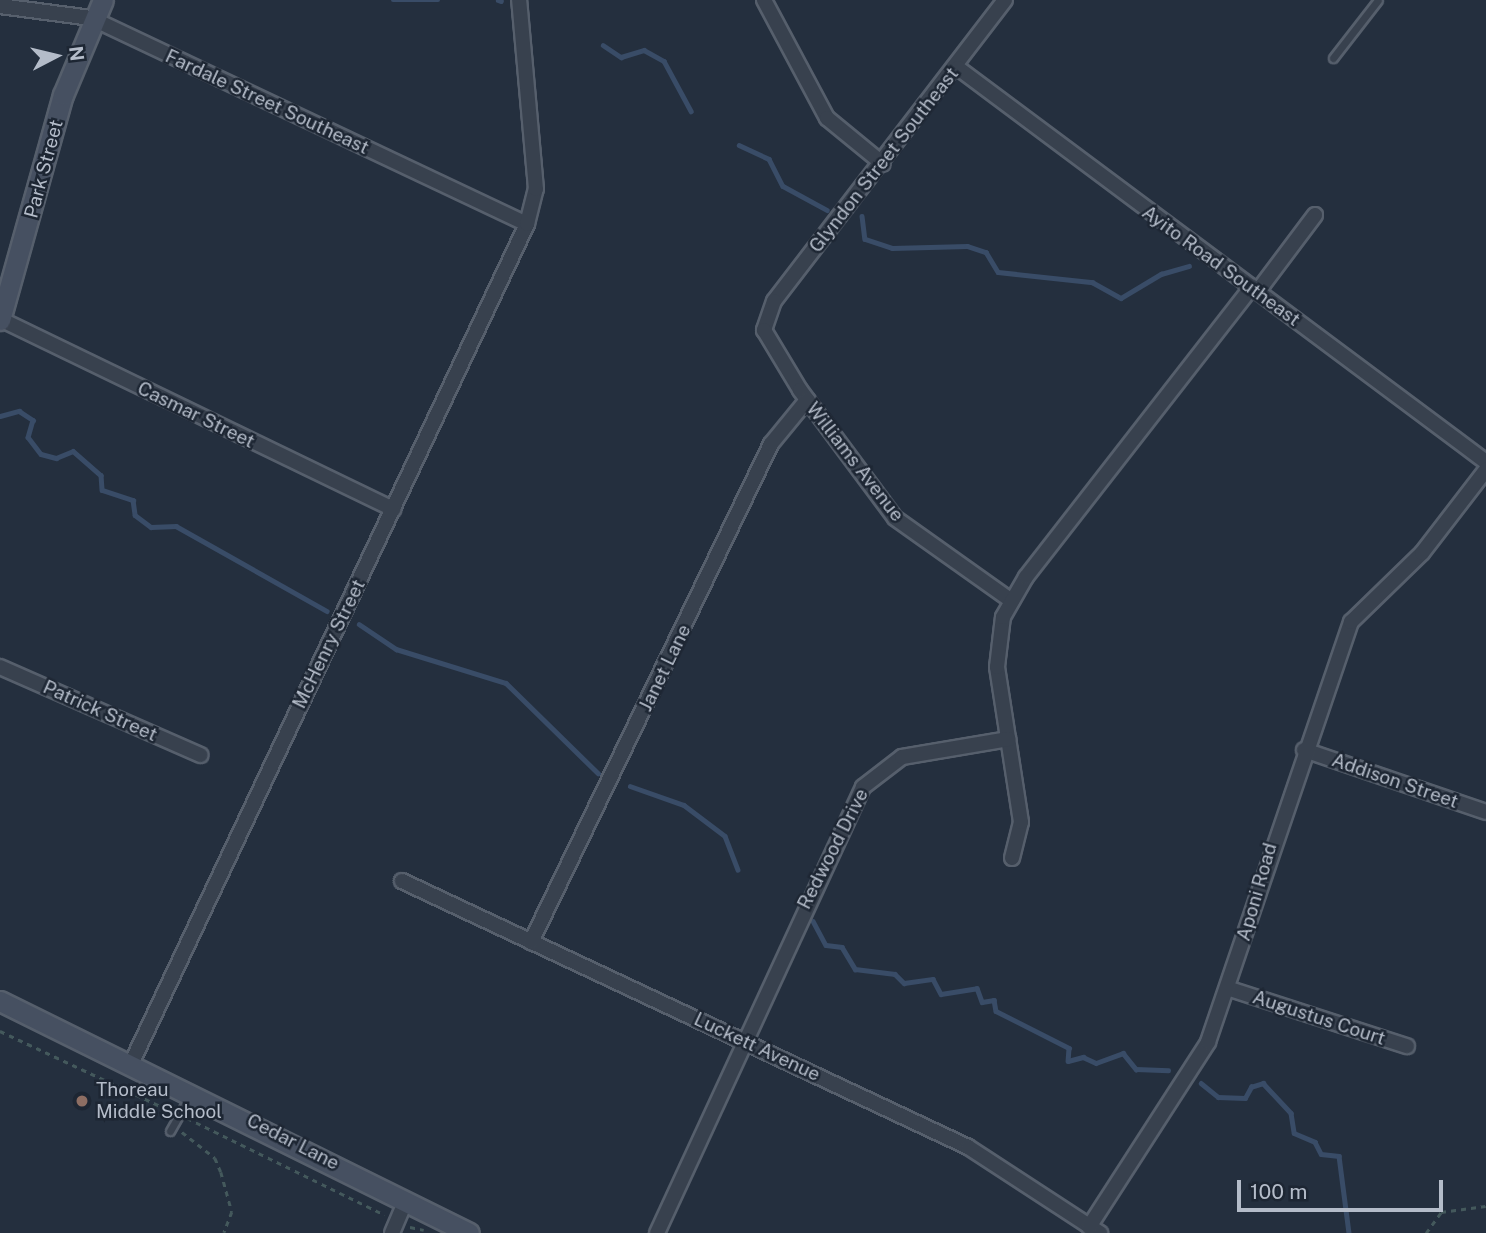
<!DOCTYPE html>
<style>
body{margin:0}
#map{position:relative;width:1486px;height:1233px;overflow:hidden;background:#242f3e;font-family:"Public Sans",sans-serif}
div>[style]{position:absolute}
.stream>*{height:4.5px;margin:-2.25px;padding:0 2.25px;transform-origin:2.25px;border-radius:2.25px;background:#394c67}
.path>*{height:2.5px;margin-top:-1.25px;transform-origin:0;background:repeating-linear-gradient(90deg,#44595c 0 5px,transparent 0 10px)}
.roads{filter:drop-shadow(2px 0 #565f6c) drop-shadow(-2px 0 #565f6c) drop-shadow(0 2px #565f6c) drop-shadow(0 -2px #565f6c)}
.lane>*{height:7px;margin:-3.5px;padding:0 3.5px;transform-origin:3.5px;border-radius:3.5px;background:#38414e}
.street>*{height:14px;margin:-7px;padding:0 7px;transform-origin:7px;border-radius:7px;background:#38414e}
.secondary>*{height:19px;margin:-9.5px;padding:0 9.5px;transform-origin:9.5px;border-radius:9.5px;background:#465061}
.dots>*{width:19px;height:19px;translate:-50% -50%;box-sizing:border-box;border:4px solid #1d2633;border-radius:50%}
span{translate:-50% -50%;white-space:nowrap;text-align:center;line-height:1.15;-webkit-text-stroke:5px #1d2633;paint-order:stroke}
.street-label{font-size:19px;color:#b4bcc9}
.poi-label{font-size:19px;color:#b4bcc9}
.left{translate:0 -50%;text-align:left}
.north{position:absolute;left:21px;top:21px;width:70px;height:70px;-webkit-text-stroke:5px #1d2633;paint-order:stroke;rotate:83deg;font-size:19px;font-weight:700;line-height:28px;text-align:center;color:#b4bcc9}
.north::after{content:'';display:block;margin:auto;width:24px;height:32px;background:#b4bcc9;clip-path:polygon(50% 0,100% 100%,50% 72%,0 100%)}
.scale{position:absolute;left:1237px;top:1180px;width:206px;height:32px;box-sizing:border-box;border:4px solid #b4bcc9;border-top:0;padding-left:9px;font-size:21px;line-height:24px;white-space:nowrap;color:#b4bcc9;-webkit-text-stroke:5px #1d2633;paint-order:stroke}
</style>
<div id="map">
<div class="stream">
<i style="left:393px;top:0;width:45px"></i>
<i style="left:498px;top:0;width:3px;rotate:18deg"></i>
<i style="left:603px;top:45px;width:22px;rotate:34deg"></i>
<i style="left:621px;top:57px;width:24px;rotate:-17deg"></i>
<i style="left:644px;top:50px;width:23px;rotate:29deg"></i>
<i style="left:664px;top:61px;width:57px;rotate:61.6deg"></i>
<i style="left:739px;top:145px;width:33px;rotate:25deg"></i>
<i style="left:769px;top:159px;width:30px;rotate:63deg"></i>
<i style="left:783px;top:186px;width:50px;rotate:28.6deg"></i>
<i style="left:862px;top:216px;width:23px;rotate:83deg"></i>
<i style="left:865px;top:239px;width:28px;rotate:18deg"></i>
<i style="left:892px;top:248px;width:75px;rotate:-1.5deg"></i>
<i style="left:967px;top:246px;width:20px;rotate:18deg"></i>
<i style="left:986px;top:252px;width:23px;rotate:59deg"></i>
<i style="left:998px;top:272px;width:95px;rotate:6.1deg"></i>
<i style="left:1092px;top:282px;width:33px;rotate:29deg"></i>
<i style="left:1121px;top:298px;width:47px;rotate:-31deg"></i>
<i style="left:1161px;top:274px;width:29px;rotate:-16deg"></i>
<i style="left:0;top:416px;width:20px;rotate:-15deg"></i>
<i style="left:19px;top:411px;width:17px;rotate:33deg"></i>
<i style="left:33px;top:420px;width:18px;rotate:106deg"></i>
<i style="left:28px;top:437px;width:21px;rotate:53deg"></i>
<i style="left:41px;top:454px;width:16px;rotate:15deg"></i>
<i style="left:56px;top:458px;width:18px;rotate:-22deg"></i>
<i style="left:73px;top:451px;width:37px;rotate:41deg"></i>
<i style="left:101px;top:475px;width:15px;rotate:86deg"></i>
<i style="left:102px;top:490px;width:33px;rotate:18deg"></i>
<i style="left:133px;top:500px;width:15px;rotate:82deg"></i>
<i style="left:135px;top:515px;width:20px;rotate:37deg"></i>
<i style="left:151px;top:527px;width:25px;rotate:-2deg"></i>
<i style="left:176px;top:526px;width:173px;rotate:29.4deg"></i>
<i style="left:359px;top:624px;width:45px;rotate:34deg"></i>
<i style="left:396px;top:649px;width:115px;rotate:17.2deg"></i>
<i style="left:506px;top:683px;width:129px;rotate:44.4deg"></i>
<i style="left:630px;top:786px;width:57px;rotate:19.4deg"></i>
<i style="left:684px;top:805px;width:51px;rotate:37.1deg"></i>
<i style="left:725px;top:836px;width:36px;rotate:69deg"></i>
<i style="left:813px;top:921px;width:27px;rotate:62deg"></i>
<i style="left:826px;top:945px;width:16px;rotate:7deg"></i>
<i style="left:842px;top:947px;width:26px;rotate:59deg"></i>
<i style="left:855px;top:969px;width:40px;rotate:7.1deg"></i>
<i style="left:895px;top:974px;width:13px;rotate:45deg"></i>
<i style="left:904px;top:983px;width:29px;rotate:-8deg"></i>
<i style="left:933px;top:979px;width:17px;rotate:62deg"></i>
<i style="left:941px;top:994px;width:36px;rotate:-9deg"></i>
<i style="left:977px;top:988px;width:15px;rotate:70deg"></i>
<i style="left:982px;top:1002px;width:12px;rotate:-9deg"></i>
<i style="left:994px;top:1000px;width:11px;rotate:80deg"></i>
<i style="left:996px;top:1011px;width:82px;rotate:26.9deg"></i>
<i style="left:1069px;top:1048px;width:13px;rotate:94deg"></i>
<i style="left:1068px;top:1061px;width:16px;rotate:-15deg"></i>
<i style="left:1083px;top:1057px;width:14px;rotate:25deg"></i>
<i style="left:1096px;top:1063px;width:29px;rotate:-20deg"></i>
<i style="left:1123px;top:1053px;width:21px;rotate:51deg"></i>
<i style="left:1136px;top:1069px;width:32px;rotate:2deg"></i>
<i style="left:1201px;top:1083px;width:22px;rotate:39deg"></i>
<i style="left:1218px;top:1097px;width:27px;rotate:2deg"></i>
<i style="left:1245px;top:1098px;width:13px;rotate:-61deg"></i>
<i style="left:1251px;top:1087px;width:13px;rotate:-18deg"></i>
<i style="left:1263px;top:1083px;width:41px;rotate:47deg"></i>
<i style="left:1291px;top:1113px;width:20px;rotate:81deg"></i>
<i style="left:1294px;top:1133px;width:23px;rotate:23deg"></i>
<i style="left:1315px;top:1142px;width:13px;rotate:63deg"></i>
<i style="left:1321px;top:1154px;width:18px;rotate:6deg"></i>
<i style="left:1339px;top:1156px;width:78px;rotate:82.6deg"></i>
</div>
<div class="path">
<i style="left:0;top:1031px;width:189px;rotate:25.1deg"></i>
<i style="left:187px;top:1118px;width:220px;rotate:26.1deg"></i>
<i style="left:182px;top:1132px;width:42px;rotate:38.2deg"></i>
<i style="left:215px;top:1158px;width:15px;rotate:67deg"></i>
<i style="left:221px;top:1172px;width:41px;rotate:74.6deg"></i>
<i style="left:232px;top:1212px;width:22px;rotate:111deg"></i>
<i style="left:410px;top:1227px;width:14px;rotate:12deg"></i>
<i style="left:1426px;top:1233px;width:26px;rotate:-54deg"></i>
<i style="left:1441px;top:1212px;width:45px;rotate:-7.6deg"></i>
</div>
<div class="roads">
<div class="lane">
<i style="left:1333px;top:58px;width:73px;rotate:-52.2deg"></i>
<i style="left:170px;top:1131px;width:40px;rotate:-60.3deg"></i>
</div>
<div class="street">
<i style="left:764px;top:0;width:134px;rotate:61.9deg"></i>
<i style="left:827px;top:118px;width:72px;rotate:39.4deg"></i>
<i style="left:1005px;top:0;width:379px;rotate:127.5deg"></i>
<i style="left:774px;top:301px;width:31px;rotate:109deg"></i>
<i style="left:764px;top:330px;width:70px;rotate:59deg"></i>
<i style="left:800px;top:390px;width:159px;rotate:53.4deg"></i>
<i style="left:895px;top:518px;width:143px;rotate:35.4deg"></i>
<i style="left:0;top:6px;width:92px;rotate:7.5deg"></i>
<i style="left:91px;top:18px;width:482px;rotate:25.3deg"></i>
<i style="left:958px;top:68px;width:659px;rotate:36.73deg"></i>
<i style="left:1258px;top:291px;width:95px;rotate:-53.1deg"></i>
<i style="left:0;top:319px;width:437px;rotate:25.8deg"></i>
<i style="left:0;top:667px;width:219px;rotate:23.7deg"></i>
<i style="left:1304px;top:750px;width:192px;rotate:18.8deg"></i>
<i style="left:1012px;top:858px;width:37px;rotate:-76deg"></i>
<i style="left:1021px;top:822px;width:157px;rotate:-98.8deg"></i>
<i style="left:997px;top:667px;width:50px;rotate:-83.2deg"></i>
<i style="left:1003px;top:617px;width:46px;rotate:-60.1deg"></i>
<i style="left:1026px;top:577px;width:368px;rotate:-52.1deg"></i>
<i style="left:402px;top:881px;width:625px;rotate:25.17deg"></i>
<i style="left:968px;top:1147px;width:158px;rotate:33.1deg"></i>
<i style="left:531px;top:942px;width:553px;rotate:-64.27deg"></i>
<i style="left:771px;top:444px;width:57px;rotate:-50.7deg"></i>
<i style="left:1230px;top:989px;width:186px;rotate:17.9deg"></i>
<i style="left:131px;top:1064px;width:929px;rotate:-64.76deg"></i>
<i style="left:527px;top:224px;width:36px;rotate:-76deg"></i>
<i style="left:536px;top:189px;width:190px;rotate:-95.1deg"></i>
<i style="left:1089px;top:1227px;width:220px;rotate:-57.2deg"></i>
<i style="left:1208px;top:1042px;width:444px;rotate:-71.2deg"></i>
<i style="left:1351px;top:622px;width:99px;rotate:-44.2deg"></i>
<i style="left:1422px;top:553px;width:105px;rotate:-52.4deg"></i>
<i style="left:392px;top:1233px;width:33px;rotate:-67deg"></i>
<i style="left:657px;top:1233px;width:491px;rotate:-65.2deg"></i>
<i style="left:863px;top:787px;width:49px;rotate:-37.6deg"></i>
<i style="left:902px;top:757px;width:108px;rotate:-9.6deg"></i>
</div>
<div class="secondary">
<i style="left:0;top:320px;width:234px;rotate:-74.4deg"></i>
<i style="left:63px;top:95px;width:103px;rotate:-67.2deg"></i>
<i style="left:0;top:1001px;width:523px;rotate:26.32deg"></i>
</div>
</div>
<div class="dots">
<i style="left:82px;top:1101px;background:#8d6e63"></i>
</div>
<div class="street-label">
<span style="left:267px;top:102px;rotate:25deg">Fardale Street Southeast</span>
<span style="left:884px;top:160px;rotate:-52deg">Glyndon Street Southeast</span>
<span style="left:44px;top:169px;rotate:-75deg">Park Street</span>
<span style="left:1221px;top:266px;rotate:36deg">Ayito Road Southeast</span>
<span style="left:196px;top:415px;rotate:26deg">Casmar Street</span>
<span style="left:855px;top:462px;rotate:52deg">Williams Avenue</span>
<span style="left:329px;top:644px;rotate:-64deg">McHenry Street</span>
<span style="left:665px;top:668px;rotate:-64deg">Janet Lane</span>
<span style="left:100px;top:711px;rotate:24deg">Patrick Street</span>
<span style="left:1395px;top:781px;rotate:19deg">Addison Street</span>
<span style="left:833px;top:849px;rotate:-63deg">Redwood Drive</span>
<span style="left:1257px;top:892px;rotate:-74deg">Aponi Road</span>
<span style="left:1319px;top:1018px;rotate:18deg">Augustus Court</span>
<span style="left:757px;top:1047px;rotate:25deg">Luckett Avenue</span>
<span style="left:293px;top:1142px;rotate:27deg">Cedar Lane</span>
</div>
<div class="poi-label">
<span class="left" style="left:96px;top:1101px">Thoreau<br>Middle School</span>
</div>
<div class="north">N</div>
<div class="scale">100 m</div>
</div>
